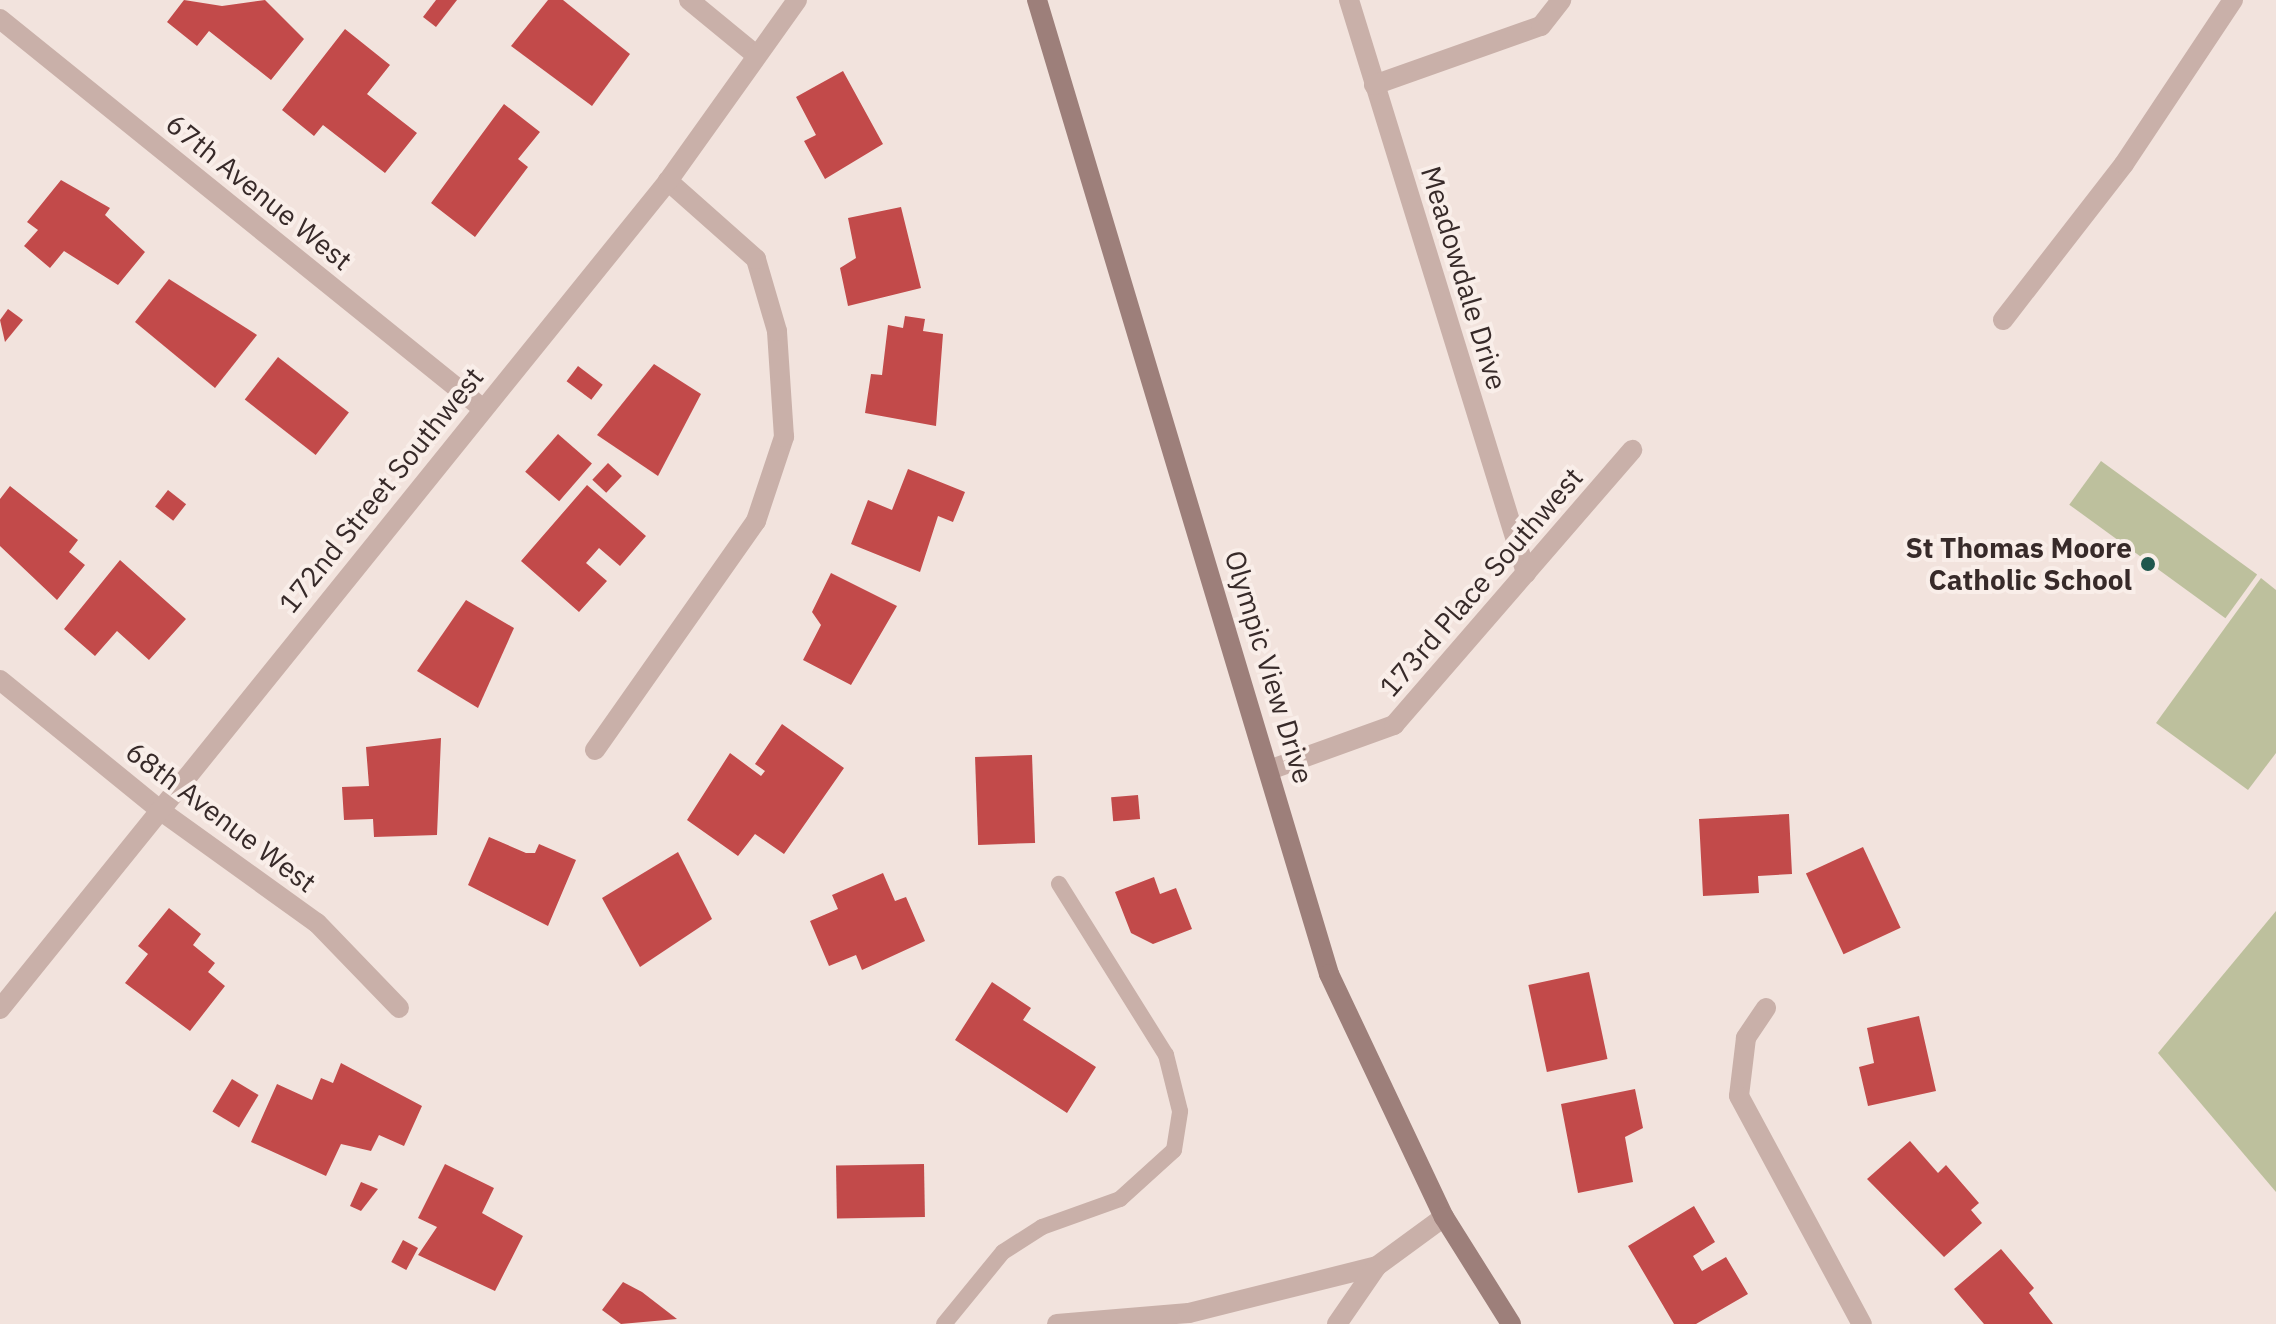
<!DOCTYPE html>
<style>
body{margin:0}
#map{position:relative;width:2276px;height:1324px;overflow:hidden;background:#f2e3dd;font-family:"IBM Plex Sans",sans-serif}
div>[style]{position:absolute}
.green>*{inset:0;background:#bdc09d;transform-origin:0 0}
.building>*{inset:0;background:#c24a4a;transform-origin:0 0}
.lane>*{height:16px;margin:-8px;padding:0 8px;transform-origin:8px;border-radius:8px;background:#c9b0a9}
.street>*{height:20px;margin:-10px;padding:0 10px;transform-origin:10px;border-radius:10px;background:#c9b0a9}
.secondary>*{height:20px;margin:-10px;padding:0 10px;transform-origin:10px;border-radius:10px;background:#9d7f7a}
.dots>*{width:22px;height:22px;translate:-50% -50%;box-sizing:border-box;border:4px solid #f9eee9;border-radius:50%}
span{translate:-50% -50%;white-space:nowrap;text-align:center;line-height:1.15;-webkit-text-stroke:8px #f9eee9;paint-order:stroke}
.street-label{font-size:28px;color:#372a29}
.poi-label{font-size:28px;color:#372a29;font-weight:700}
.right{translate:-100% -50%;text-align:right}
</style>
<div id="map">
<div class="green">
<i style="left:2101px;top:461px;width:193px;height:54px;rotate:36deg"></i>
<i style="clip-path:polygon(2261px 578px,2276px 590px,2276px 753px,2248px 790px,2156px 723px)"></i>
<i style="clip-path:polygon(2276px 911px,2276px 1192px,2158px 1053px)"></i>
</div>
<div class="building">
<i style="clip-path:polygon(184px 0,222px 6px,265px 0,304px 39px,271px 80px,209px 31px,197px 46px,167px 22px)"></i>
<i style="clip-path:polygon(436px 0,457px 0,436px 27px,423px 17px)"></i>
<i style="clip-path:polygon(548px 0,563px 0,630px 54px,592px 106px,511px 46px)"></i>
<i style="clip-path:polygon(345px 29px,390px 65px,367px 94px,417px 133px,385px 173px,323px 125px,314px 136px,282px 110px)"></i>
<i style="clip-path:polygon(843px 71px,883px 144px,825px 179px,804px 141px,816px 135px,796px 97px)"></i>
<i style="clip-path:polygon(504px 104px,540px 132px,518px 159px,528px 167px,475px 237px,431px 203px)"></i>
<i style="clip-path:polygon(61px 180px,110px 208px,105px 215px,145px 252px,118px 285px,64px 251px,50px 268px,24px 246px,38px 230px,27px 222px)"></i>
<i style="clip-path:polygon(901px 207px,921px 288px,848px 306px,840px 268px,856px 258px,848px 218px)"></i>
<i style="clip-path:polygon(169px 279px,257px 335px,215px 388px,135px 322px)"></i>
<i style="clip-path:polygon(8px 309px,23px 320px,5px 342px,0 320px)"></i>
<i style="clip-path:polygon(905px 316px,925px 319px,923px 331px,943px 334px,936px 426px,865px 413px,871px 374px,882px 375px,888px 325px,903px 328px)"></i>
<i style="left:278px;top:357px;width:90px;height:54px;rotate:38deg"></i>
<i style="clip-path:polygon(654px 364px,701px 394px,658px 476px,597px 435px)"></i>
<i style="left:578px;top:366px;width:31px;height:19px;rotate:37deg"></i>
<i style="left:558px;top:434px;width:45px;height:50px;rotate:41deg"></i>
<i style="left:608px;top:463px;width:19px;height:23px;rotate:43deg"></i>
<i style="clip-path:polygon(908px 469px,965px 492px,953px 522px,938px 516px,920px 572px,851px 544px,868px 500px,892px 510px)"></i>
<i style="clip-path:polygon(587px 485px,646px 536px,620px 566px,599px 548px,586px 563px,607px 581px,579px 612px,521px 561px)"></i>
<i style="clip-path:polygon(10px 486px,78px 540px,69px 552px,85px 565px,57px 600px,0 546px,0 499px)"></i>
<i style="left:168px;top:490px;width:23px;height:21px;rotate:38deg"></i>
<i style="clip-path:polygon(120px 560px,186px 619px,149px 660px,117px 631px,95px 656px,64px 629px)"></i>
<i style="clip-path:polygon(831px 573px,897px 606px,851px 685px,803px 660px,821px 625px,812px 612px)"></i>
<i style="clip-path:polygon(466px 600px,514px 628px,478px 708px,417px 671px)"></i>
<i style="clip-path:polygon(782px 724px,844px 768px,784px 854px,755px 834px,738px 856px,687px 820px,730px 753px,761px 776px,765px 771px,755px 764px)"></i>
<i style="clip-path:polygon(441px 738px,437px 835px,374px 837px,373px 819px,344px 820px,342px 787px,369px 786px,366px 747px)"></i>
<i style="left:1032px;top:755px;width:88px;height:57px;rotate:88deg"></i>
<i style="left:1138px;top:795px;width:24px;height:27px;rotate:85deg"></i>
<i style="clip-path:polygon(1789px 814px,1792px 874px,1758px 876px,1759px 893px,1703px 896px,1699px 819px)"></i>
<i style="clip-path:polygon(489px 837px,526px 853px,535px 853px,539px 844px,576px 860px,548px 926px,468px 885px)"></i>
<i style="left:1863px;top:847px;width:89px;height:63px;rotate:65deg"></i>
<i style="clip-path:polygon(678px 852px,712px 919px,640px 967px,602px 898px)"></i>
<i style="clip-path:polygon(883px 873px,895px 901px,906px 897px,925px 941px,862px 970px,856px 955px,829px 966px,810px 921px,838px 909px,832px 895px)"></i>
<i style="clip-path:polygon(1154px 877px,1160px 894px,1176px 888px,1192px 929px,1153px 944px,1131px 933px,1115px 892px)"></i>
<i style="clip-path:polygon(169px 908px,201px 934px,193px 945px,215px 963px,208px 972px,225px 986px,190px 1031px,125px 983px,148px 954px,138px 946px)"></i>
<i style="left:1589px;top:972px;width:89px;height:62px;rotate:78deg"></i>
<i style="clip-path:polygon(992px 982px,1031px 1008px,1023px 1020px,1096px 1067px,1067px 1113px,955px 1040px)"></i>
<i style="clip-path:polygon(1919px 1016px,1936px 1091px,1868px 1106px,1859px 1067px,1874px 1063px,1867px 1028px)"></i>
<i style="clip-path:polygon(341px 1063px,422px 1106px,404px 1146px,379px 1135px,371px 1151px,341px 1144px,326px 1176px,251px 1142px,277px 1084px,312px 1100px,321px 1078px,333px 1083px)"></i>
<i style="left:232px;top:1079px;width:31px;height:38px;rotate:31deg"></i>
<i style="clip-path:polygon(1635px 1089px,1643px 1128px,1625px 1137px,1633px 1182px,1578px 1193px,1561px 1104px)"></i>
<i style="clip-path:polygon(1910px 1141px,1938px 1173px,1946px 1165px,1979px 1203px,1971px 1210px,1982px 1223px,1944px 1257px,1867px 1179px)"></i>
<i style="clip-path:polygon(445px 1164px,494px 1188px,482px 1213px,523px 1236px,495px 1291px,418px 1255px,437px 1227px,418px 1218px)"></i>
<i style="left:924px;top:1164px;width:53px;height:88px;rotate:89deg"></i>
<i style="clip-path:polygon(361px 1182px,378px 1189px,361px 1211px,350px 1206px)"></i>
<i style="clip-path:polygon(1694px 1206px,1715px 1242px,1693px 1256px,1702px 1271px,1726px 1257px,1748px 1294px,1696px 1324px,1674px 1324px,1628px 1246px)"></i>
<i style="left:403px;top:1240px;width:17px;height:25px;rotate:28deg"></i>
<i style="clip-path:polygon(2001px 1249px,2034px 1288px,2029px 1293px,2053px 1324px,1984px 1324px,1954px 1289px)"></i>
<i style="clip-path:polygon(623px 1282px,642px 1292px,677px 1319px,621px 1324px,602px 1310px)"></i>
</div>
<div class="lane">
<i style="left:944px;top:1324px;width:93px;rotate:-50.7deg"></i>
<i style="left:1003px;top:1252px;width:46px;rotate:-32.7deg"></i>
<i style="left:1042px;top:1227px;width:83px;rotate:-19.7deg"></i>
<i style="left:1120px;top:1199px;width:73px;rotate:-42.2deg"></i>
<i style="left:1174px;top:1150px;width:39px;rotate:-81deg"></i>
<i style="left:1180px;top:1111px;width:58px;rotate:-104deg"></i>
<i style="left:1166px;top:1055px;width:202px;rotate:-122deg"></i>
</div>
<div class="street">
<i style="left:689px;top:0;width:87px;rotate:39.4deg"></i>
<i style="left:1349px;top:0;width:600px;rotate:72.83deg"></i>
<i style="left:0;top:19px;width:619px;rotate:38.91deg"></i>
<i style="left:1374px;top:85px;width:177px;rotate:-19.5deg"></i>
<i style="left:1541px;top:26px;width:33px;rotate:-52deg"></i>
<i style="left:2003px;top:320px;width:197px;rotate:-52.2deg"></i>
<i style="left:2124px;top:164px;width:197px;rotate:-56.4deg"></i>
<i style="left:0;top:680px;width:208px;rotate:39.1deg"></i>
<i style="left:161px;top:811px;width:192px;rotate:35.7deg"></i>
<i style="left:317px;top:923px;width:118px;rotate:46deg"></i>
<i style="left:595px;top:750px;width:280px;rotate:-54.9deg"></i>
<i style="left:756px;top:521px;width:89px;rotate:-71.6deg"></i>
<i style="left:784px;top:437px;width:106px;rotate:-93.8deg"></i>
<i style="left:777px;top:331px;width:75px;rotate:-106.3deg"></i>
<i style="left:756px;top:259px;width:118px;rotate:-138.4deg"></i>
<i style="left:1272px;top:769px;width:130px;rotate:-19.8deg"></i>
<i style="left:1394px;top:725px;width:364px;rotate:-49.1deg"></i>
<i style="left:1766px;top:1008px;width:36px;rotate:124deg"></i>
<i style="left:1746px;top:1038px;width:58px;rotate:96.9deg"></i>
<i style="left:1739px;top:1096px;width:259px;rotate:61.7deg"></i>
<i style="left:0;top:1009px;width:1064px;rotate:-51.1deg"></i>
<i style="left:668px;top:181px;width:222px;rotate:-54.5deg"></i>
<i style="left:1057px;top:1324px;width:132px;rotate:-4.8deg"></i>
<i style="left:1189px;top:1313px;width:194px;rotate:-14deg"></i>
<i style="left:1377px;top:1266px;width:83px;rotate:-36.2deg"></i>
<i style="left:1337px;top:1324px;width:70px;rotate:-55.4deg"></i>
</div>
<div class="secondary">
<i style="left:1037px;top:0;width:1017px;rotate:73.31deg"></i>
<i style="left:1329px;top:974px;width:269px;rotate:64.7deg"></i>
<i style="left:1444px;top:1217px;width:126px;rotate:57.9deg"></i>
</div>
<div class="dots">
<i style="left:2148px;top:564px;background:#1f574d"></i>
</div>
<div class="street-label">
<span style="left:259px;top:192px;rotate:39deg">67th Avenue West</span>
<span style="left:1464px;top:278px;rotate:73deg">Meadowdale Drive</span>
<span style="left:381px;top:490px;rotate:-51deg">172nd Street Southwest</span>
<span style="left:1481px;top:582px;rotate:-49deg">173rd Place Southwest</span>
<span style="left:1269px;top:667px;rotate:73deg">Olympic View Drive</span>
<span style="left:221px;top:817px;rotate:37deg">68th Avenue West</span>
</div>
<div class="poi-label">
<span class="right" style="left:2132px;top:564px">St Thomas Moore<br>Catholic School</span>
</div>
</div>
